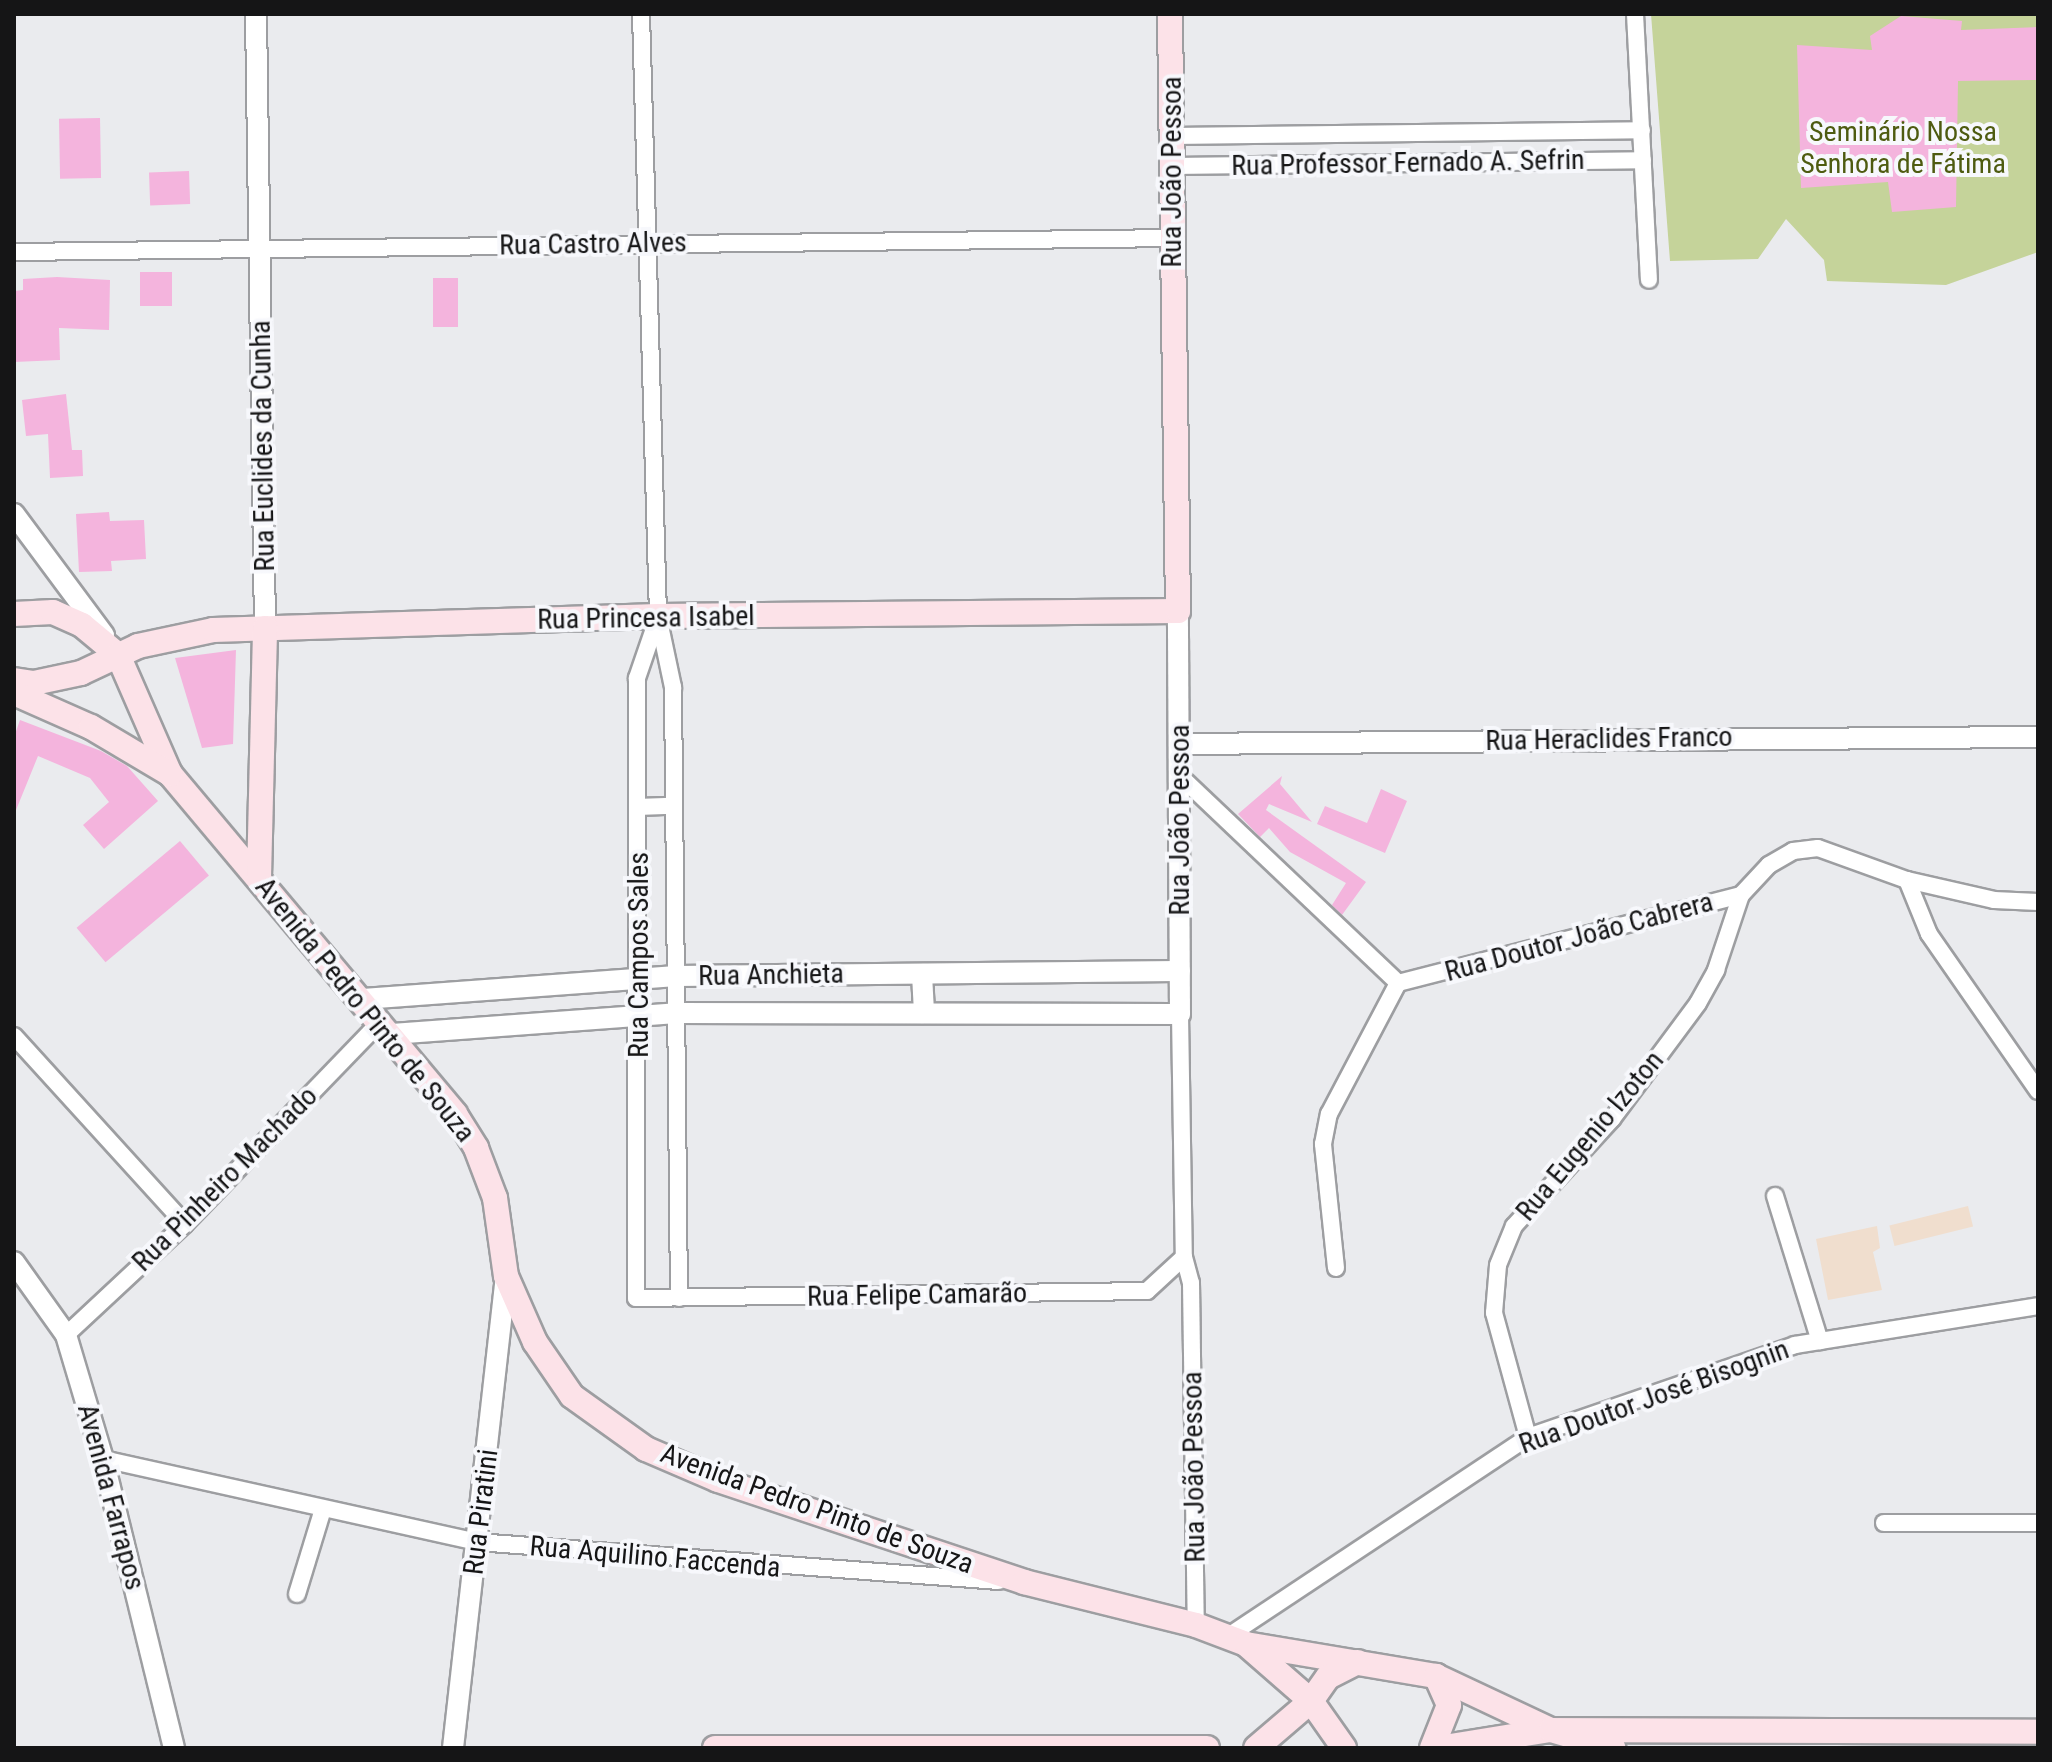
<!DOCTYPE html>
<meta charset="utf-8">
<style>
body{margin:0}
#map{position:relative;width:2052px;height:1762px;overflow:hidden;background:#eaebee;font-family:"Roboto Condensed",sans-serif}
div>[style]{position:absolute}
.education>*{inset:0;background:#f0dece;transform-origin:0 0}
.green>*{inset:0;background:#c5d39a}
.building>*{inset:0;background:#f4b4dd;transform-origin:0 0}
.roads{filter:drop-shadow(2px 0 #9d9ea1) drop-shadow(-2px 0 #9d9ea1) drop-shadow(0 2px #9d9ea1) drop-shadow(0 -2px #9d9ea1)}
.minor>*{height:16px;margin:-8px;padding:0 8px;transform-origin:8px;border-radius:8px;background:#fff}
.tertiary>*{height:20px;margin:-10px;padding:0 10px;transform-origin:10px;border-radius:10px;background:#fff}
.secondary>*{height:24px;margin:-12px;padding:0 12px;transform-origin:12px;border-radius:12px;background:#fce2e8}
span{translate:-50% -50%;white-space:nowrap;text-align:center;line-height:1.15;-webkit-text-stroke:8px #f7f8fc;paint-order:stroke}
.park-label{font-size:28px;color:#4e5b10}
.street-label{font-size:28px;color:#151516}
.frame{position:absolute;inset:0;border:16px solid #151516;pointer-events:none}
</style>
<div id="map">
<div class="education">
<i style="left:1968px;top:1206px;width:21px;height:81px;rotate:76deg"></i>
<i style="clip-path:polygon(1877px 1226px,1880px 1248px,1873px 1252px,1882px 1290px,1828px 1300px,1816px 1239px)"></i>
</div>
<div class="green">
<i style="clip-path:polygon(1651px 14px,2038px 14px,2038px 252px,1946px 285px,1827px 281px,1824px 260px,1786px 219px,1758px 259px,1670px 261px)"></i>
</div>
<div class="building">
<i style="clip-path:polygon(1901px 16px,1962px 21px,1961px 30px,2038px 27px,2038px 80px,1958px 81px,1956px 207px,1892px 212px,1888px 182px,1801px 188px,1797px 45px,1872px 50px,1870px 36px)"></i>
<i style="left:100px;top:118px;width:60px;height:41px;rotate:89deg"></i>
<i style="left:189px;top:171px;width:33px;height:40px;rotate:88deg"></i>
<i style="left:140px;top:272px;width:32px;height:34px"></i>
<i style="clip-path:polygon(57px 277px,110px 280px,109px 330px,59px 328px,60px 360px,14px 362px,14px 291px,23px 290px,23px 279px)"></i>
<i style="left:433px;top:278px;width:25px;height:49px"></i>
<i style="clip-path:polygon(66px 394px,72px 450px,82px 450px,83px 476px,50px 478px,48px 434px,26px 436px,22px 400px)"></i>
<i style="clip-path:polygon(109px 512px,110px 521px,144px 520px,146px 559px,111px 561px,112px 571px,79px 572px,76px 514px)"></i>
<i style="clip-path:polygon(236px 650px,233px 744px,202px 748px,175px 658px)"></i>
<i style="clip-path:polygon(20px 720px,101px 751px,127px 766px,158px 801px,104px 849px,83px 825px,109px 802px,90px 778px,38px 756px,14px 815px,14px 737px)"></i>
<i style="clip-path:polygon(1282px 776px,1280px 784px,1312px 822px,1269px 804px,1266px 810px,1366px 882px,1342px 915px,1332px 905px,1346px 883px,1290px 852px,1269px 828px,1260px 837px,1238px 814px)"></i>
<i style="clip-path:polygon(1381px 789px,1407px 801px,1385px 853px,1317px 824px,1325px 806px,1367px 823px)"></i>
<i style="left:180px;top:841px;width:45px;height:135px;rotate:50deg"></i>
</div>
<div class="roads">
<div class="minor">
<i style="left:641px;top:14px;width:602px;rotate:88.38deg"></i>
<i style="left:658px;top:616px;width:73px;rotate:78.1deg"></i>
<i style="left:673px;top:687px;width:611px;rotate:89.44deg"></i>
<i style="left:1635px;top:14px;width:266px;rotate:87deg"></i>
<i style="left:1172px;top:136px;width:470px;rotate:-0.7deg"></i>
<i style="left:1172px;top:166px;width:471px;rotate:-0.7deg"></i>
<i style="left:14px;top:252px;width:1157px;rotate:-0.69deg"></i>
<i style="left:658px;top:617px;width:65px;rotate:109deg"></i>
<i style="left:637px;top:678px;width:620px;rotate:90.09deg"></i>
<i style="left:636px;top:1298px;width:511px;rotate:-0.78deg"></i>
<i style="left:1147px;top:1291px;width:50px;rotate:-42.6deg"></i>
<i style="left:1179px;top:775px;width:302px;rotate:43.5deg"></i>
<i style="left:638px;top:807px;width:33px;rotate:-2deg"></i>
<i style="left:1907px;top:880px;width:58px;rotate:67.8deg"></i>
<i style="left:1929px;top:934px;width:191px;rotate:55.2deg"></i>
<i style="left:1398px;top:983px;width:354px;rotate:-14.4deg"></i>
<i style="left:1741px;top:895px;width:41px;rotate:-47deg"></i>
<i style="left:1769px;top:865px;width:28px;rotate:-30deg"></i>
<i style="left:1793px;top:851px;width:25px;rotate:-7deg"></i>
<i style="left:1818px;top:848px;width:95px;rotate:19.8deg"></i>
<i style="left:1907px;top:880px;width:89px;rotate:12.9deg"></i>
<i style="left:1994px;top:900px;width:44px;rotate:2.6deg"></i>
<i style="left:1180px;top:1014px;width:243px;rotate:89.1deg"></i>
<i style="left:1184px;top:1257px;width:27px;rotate:75deg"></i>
<i style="left:1191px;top:1283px;width:342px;rotate:89.2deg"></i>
<i style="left:14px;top:1036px;width:254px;rotate:47.7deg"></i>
<i style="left:1775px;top:1196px;width:152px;rotate:72.8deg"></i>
<i style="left:1336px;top:1268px;width:125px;rotate:-96deg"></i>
<i style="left:1323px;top:1144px;width:31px;rotate:-79deg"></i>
<i style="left:1329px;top:1114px;width:148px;rotate:-62.2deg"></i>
<i style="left:66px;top:1335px;width:163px;rotate:-43deg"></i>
<i style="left:185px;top:1224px;width:282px;rotate:-46deg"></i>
<i style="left:1528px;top:1437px;width:129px;rotate:-105.3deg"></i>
<i style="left:1494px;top:1313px;width:48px;rotate:-85.2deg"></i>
<i style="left:1498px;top:1265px;width:42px;rotate:-67.7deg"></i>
<i style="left:1514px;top:1226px;width:145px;rotate:-47.5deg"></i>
<i style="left:1612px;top:1119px;width:144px;rotate:-53.4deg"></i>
<i style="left:1698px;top:1003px;width:38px;rotate:-61deg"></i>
<i style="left:1716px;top:970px;width:79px;rotate:-71.6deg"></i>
<i style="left:103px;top:1459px;width:383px;rotate:12.5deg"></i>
<i style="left:477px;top:1542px;width:523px;rotate:4.27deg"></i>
<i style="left:1884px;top:1523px;width:154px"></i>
<i style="left:297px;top:1594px;width:86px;rotate:-73deg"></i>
<i style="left:1227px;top:1637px;width:361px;rotate:-33.6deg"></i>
<i style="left:1528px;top:1437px;width:282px;rotate:-19deg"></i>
<i style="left:1795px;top:1345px;width:246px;rotate:-9.1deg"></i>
</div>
<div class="tertiary">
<i style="left:256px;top:14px;width:614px;rotate:89.16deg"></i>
<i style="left:14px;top:514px;width:151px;rotate:53.4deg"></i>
<i style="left:1179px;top:744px;width:859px;rotate:-0.47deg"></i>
<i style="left:922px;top:974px;width:39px;rotate:87deg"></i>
<i style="left:363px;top:999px;width:314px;rotate:-4.2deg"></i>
<i style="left:676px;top:976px;width:504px;rotate:-0.57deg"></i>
<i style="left:392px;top:1034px;width:285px;rotate:-4.2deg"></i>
<i style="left:676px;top:1013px;width:504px;rotate:0.11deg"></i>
<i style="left:1180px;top:1014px;width:403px;rotate:-90.3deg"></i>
<i style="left:14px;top:1262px;width:90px;rotate:54.5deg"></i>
<i style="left:66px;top:1335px;width:129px;rotate:73.4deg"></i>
<i style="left:103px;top:1459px;width:298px;rotate:76.2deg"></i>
<i style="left:453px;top:1748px;width:475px;rotate:-83.6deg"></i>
</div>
<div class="secondary">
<i style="left:14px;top:614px;width:39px;rotate:-3deg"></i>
<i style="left:53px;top:612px;width:32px;rotate:24deg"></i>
<i style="left:82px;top:625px;width:47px;rotate:39.8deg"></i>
<i style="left:118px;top:655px;width:130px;rotate:66.4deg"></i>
<i style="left:170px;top:774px;width:444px;rotate:50deg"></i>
<i style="left:455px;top:1114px;width:40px;rotate:58deg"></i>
<i style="left:476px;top:1148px;width:53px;rotate:69.2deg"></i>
<i style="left:495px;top:1198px;width:79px;rotate:82deg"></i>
<i style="left:506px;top:1276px;width:72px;rotate:66.3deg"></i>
<i style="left:535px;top:1342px;width:65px;rotate:55.6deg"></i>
<i style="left:572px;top:1396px;width:91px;rotate:35.6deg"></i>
<i style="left:646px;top:1449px;width:78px;rotate:23.3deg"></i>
<i style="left:718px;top:1480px;width:323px;rotate:18.4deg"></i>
<i style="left:1024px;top:1582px;width:177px;rotate:14deg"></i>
<i style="left:1196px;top:1625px;width:53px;rotate:20.8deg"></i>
<i style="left:1246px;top:1644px;width:193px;rotate:9.6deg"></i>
<i style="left:1436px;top:1676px;width:127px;rotate:25.2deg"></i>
<i style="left:1551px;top:1730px;width:65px;rotate:16.2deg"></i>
<i style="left:14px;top:680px;width:20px;rotate:9deg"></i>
<i style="left:34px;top:683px;width:48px;rotate:-12deg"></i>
<i style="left:81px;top:673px;width:63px;rotate:-25.3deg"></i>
<i style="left:138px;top:646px;width:77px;rotate:-12deg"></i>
<i style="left:213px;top:630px;width:445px;rotate:-1.8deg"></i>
<i style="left:658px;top:616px;width:520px;rotate:-0.55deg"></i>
<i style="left:1178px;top:611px;width:597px;rotate:-90.77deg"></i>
<i style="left:14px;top:693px;width:84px;rotate:23.8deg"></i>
<i style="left:91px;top:727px;width:92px;rotate:30.7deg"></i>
<i style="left:259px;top:877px;width:249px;rotate:-88.6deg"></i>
<i style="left:1248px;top:1646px;width:84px;rotate:41.1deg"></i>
<i style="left:1311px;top:1701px;width:72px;rotate:139.5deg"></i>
<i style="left:715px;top:1748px;width:492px"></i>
<i style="left:1344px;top:1748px;width:57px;rotate:-125.1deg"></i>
<i style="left:1311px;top:1701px;width:29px;rotate:-55deg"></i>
<i style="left:1328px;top:1677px;width:33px;rotate:-27deg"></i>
<i style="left:1432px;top:1748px;width:46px;rotate:-68.4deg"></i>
<i style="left:1449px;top:1705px;width:32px;rotate:-114deg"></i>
<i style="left:1438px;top:1748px;width:114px;rotate:-9.1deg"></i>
<i style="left:1551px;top:1730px;width:487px;rotate:0.2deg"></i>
</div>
</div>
<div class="park-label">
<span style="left:1903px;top:148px">Seminário Nossa<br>Senhora de Fátima</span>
</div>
<div class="street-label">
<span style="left:1408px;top:163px;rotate:-1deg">Rua Professor Fernado A. Sefrin</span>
<span style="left:1172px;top:172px;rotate:-90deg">Rua João Pessoa</span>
<span style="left:593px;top:244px;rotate:-1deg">Rua Castro Alves</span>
<span style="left:263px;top:446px;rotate:-91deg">Rua Euclides da Cunha</span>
<span style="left:646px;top:618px;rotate:-1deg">Rua Princesa Isabel</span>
<span style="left:1609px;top:739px;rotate:-1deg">Rua Heraclides Franco</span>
<span style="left:1180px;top:820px;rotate:-90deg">Rua João Pessoa</span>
<span style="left:1579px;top:937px;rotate:-15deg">Rua Doutor João Cabrera</span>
<span style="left:639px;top:955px;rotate:-90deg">Rua Campos Sales</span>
<span style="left:771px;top:975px;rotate:-1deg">Rua Anchieta</span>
<span style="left:365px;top:1010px;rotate:51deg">Avenida Pedro Pinto de Souza</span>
<span style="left:1590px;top:1136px;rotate:-50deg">Rua Eugenio Izoton</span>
<span style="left:225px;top:1179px;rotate:-45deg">Rua Pinheiro Machado</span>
<span style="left:917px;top:1295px;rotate:-1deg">Rua Felipe Camarão</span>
<span style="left:1654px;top:1397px;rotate:-20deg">Rua Doutor José Bisognin</span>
<span style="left:1194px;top:1467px;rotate:-91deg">Rua João Pessoa</span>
<span style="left:111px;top:1497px;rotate:75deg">Avenida Farrapos</span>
<span style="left:817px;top:1509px;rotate:20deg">Avenida Pedro Pinto de Souza</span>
<span style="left:481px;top:1512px;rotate:-83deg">Rua Piratini</span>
<span style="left:655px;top:1557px;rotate:5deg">Rua Aquilino Faccenda</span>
</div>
<div class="frame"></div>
</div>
